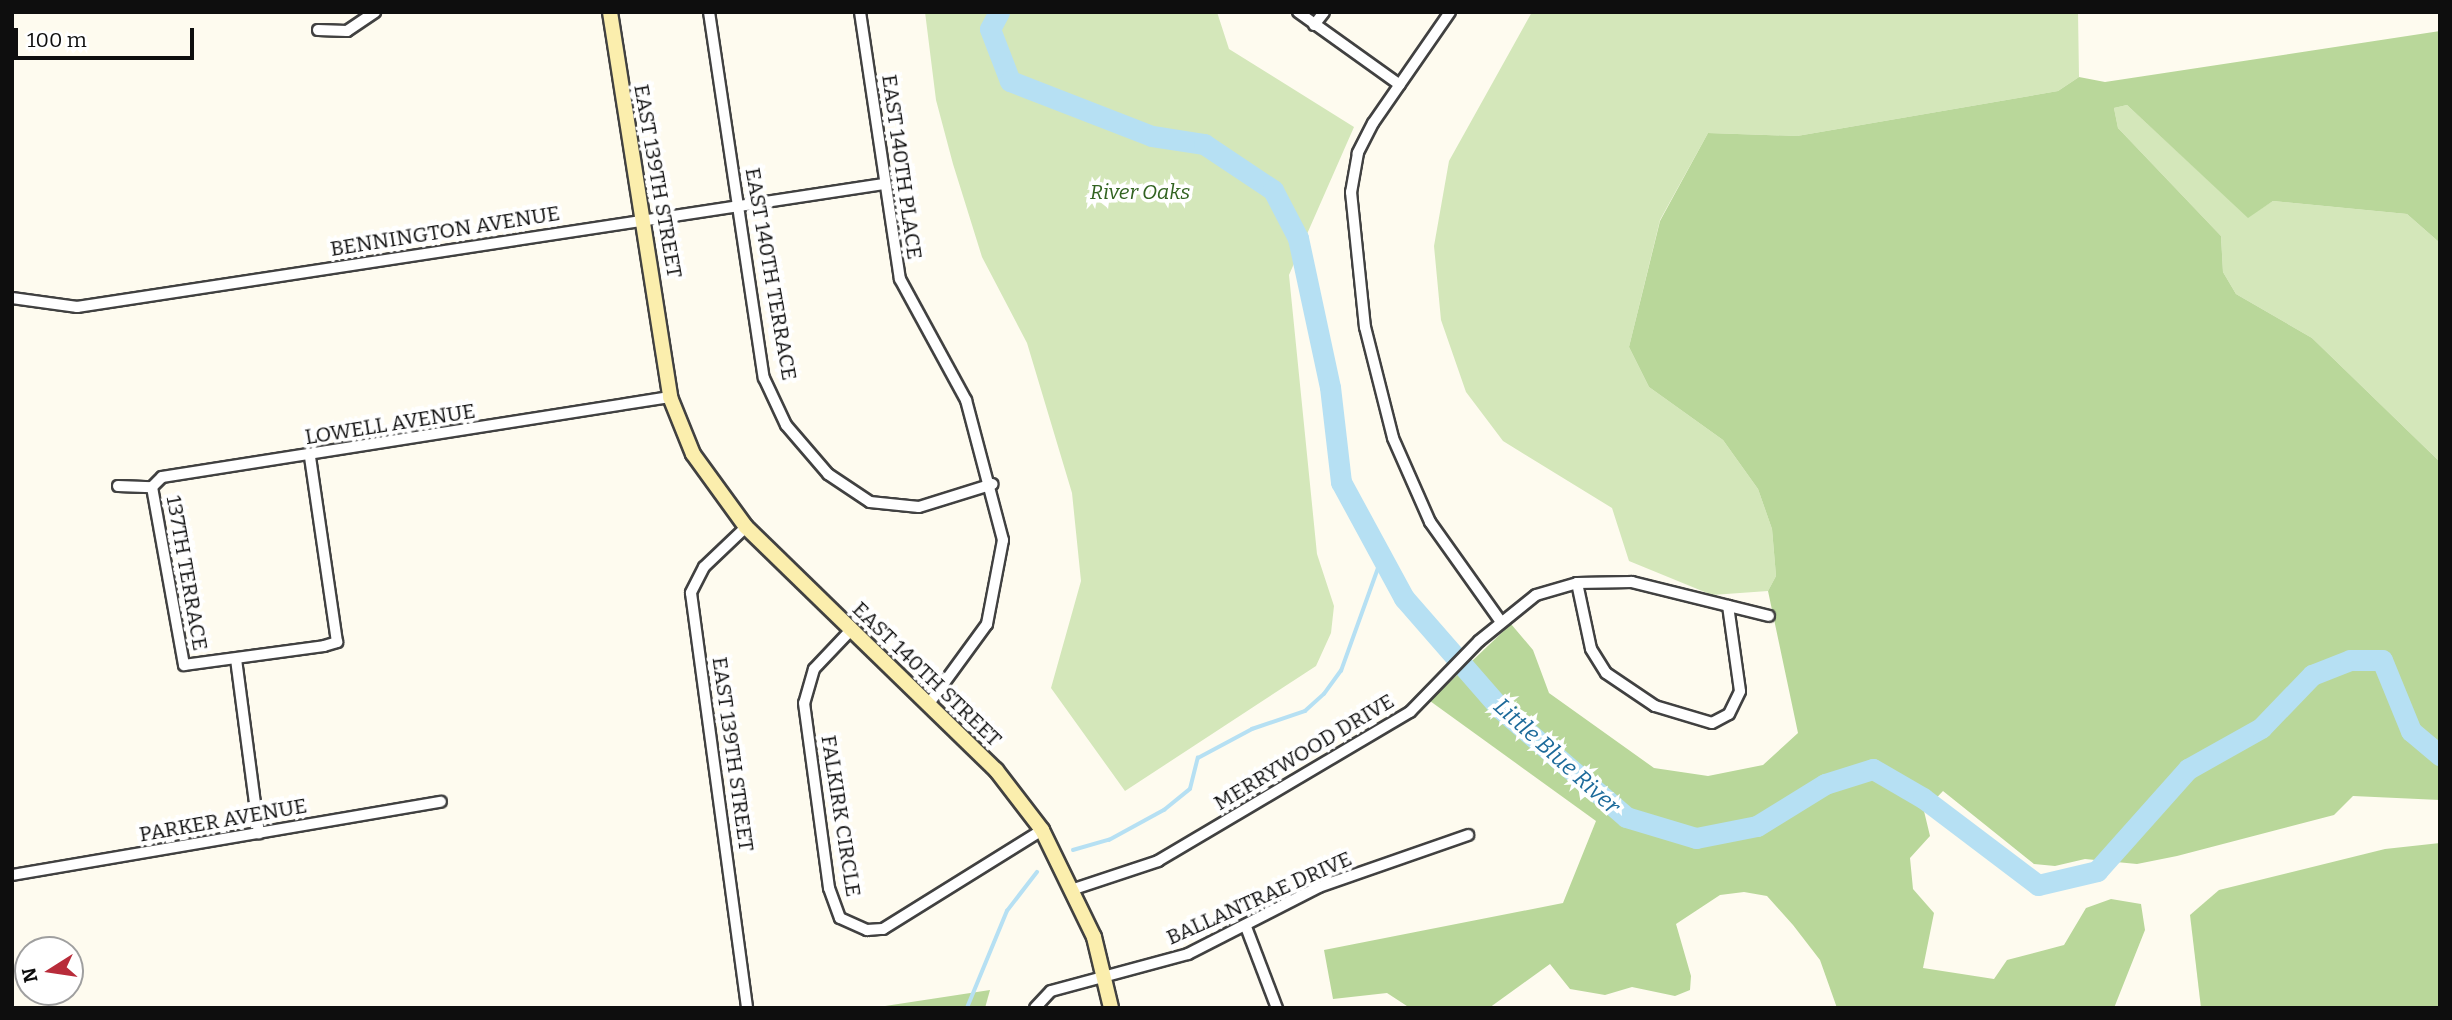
<!DOCTYPE html>
<style>
body{margin:0}
#map{position:relative;width:2452px;height:1020px;overflow:hidden;background:#fefbef;font-family:Bitter,serif}
div>[style]{position:absolute}
.green>*{inset:0;background:#d4e7ba}
.forest>*{inset:0;background:#b9d79a}
.stream>*{height:3.5px;margin:-1.75px;padding:0 1.75px;transform-origin:1.75px;border-radius:1.75px;background:#b6e0f3}
.river>*{height:21px;margin:-10.5px;padding:0 10.5px;transform-origin:10.5px;border-radius:10.5px;background:#b6e0f3}
.roads{filter:drop-shadow(2px 0 #414141) drop-shadow(-2px 0 #414141) drop-shadow(0 2px #414141) drop-shadow(0 -2px #414141)}
.street>*{height:10px;margin:-5px;padding:0 5px;transform-origin:5px;border-radius:5px;background:#fff}
.secondary>*{height:14px;margin:-7px;padding:0 7px;transform-origin:7px;border-radius:7px;background:#fbeead}
span{translate:-50% -50%;white-space:nowrap;text-align:center;line-height:1.15;-webkit-text-stroke:7px #fff;paint-order:stroke}
.street-label{font-size:21px;color:#0e0e0e}
.park-label{font-size:21px;color:#326321;font-style:italic}
.water-label{font-size:23px;color:#1c6a9a;font-style:italic}
.frame{position:absolute;inset:0;border:14px solid #0e0e0e;pointer-events:none}
.north{position:absolute;left:14px;top:936px;width:70px;height:70px;box-sizing:border-box;background:#fff;border:2px solid #9f9f9f;border-radius:50%;rotate:258deg;font-size:19px;font-weight:700;line-height:28px;text-align:center;color:#0e0e0e}
.north::after{content:'';display:block;margin:auto;width:24px;height:32px;background:#b82c3a;clip-path:polygon(50% 0,100% 100%,50% 72%,0 100%)}
.scale{position:absolute;left:14px;top:28px;width:180px;height:32px;box-sizing:border-box;border:4px solid #0e0e0e;border-top:0;padding-left:9px;font-size:21px;line-height:24px;white-space:nowrap;color:#0e0e0e;-webkit-text-stroke:5px #fff;paint-order:stroke}
</style>
<div id="map">
<div class="green">
<i style="clip-path:polygon(925px 12px,1217px 12px,1229px 49px,1354px 127px,1289px 275px,1317px 554px,1334px 606px,1331px 633px,1316px 666px,1125px 791px,1051px 688px,1081px 581px,1072px 493px,1027px 343px,982px 257px,953px 164px,936px 100px)"></i>
<i style="clip-path:polygon(1532px 12px,2078px 12px,2079px 77px,2058px 91px,1797px 136px,1708px 133px,1660px 220px,1629px 347px,1649px 387px,1723px 440px,1758px 489px,1772px 529px,1776px 576px,1768px 591px,1712px 595px,1629px 561px,1612px 508px,1503px 441px,1466px 392px,1441px 320px,1434px 246px,1449px 161px)"></i>
<i style="clip-path:polygon(2127px 105px,2248px 217px,2273px 201px,2407px 214px,2440px 243px,2440px 462px,2312px 338px,2236px 294px,2223px 272px,2221px 236px,2118px 128px,2114px 108px)"></i>
</div>
<div class="forest">
<i style="clip-path:polygon(2440px 31px,2440px 243px,2407px 214px,2273px 201px,2248px 218px,2127px 105px,2114px 108px,2118px 128px,2221px 236px,2223px 272px,2236px 294px,2312px 338px,2440px 462px,2440px 800px,2353px 796px,2334px 815px,2177px 856px,2137px 864px,2085px 859px,2055px 866px,2034px 864px,1943px 791px,1924px 811px,1930px 836px,1910px 858px,1913px 889px,1934px 913px,1923px 968px,1994px 979px,2007px 960px,2064px 945px,2086px 908px,2111px 899px,2141px 904px,2145px 930px,2114px 1008px,1837px 1008px,1820px 960px,1793px 925px,1767px 896px,1744px 892px,1720px 895px,1676px 924px,1691px 976px,1690px 990px,1675px 996px,1632px 987px,1605px 995px,1570px 989px,1550px 964px,1489px 1008px,1410px 1008px,1387px 993px,1333px 999px,1324px 950px,1563px 903px,1596px 821px,1430px 701px,1511px 624px,1533px 650px,1549px 693px,1654px 768px,1708px 776px,1763px 765px,1798px 733px,1768px 591px,1776px 576px,1772px 529px,1758px 489px,1723px 440px,1649px 387px,1629px 347px,1660px 221px,1708px 133px,1797px 136px,2058px 91px,2079px 77px,2105px 82px)"></i>
<i style="clip-path:polygon(2440px 843px,2440px 1008px,2201px 1008px,2190px 915px,2219px 890px,2385px 849px)"></i>
<i style="clip-path:polygon(990px 990px,985px 1008px,872px 1008px)"></i>
</div>
<div class="stream">
<i style="left:1073px;top:850px;width:37px;rotate:-16deg"></i>
<i style="left:1109px;top:840px;width:63px;rotate:-28.6deg"></i>
<i style="left:1164px;top:810px;width:33px;rotate:-39deg"></i>
<i style="left:1190px;top:789px;width:32px;rotate:-76deg"></i>
<i style="left:1198px;top:758px;width:61px;rotate:-28.2deg"></i>
<i style="left:1252px;top:729px;width:56px;rotate:-18.8deg"></i>
<i style="left:1305px;top:711px;width:25px;rotate:-42deg"></i>
<i style="left:1324px;top:694px;width:29px;rotate:-54deg"></i>
<i style="left:1341px;top:671px;width:121px;rotate:-70.2deg"></i>
<i style="left:967px;top:1008px;width:105px;rotate:-67.6deg"></i>
<i style="left:1007px;top:911px;width:49px;rotate:-52.4deg"></i>
</div>
<div class="river">
<i style="left:999px;top:12px;width:19px;rotate:118deg"></i>
<i style="left:990px;top:29px;width:56px;rotate:69deg"></i>
<i style="left:1010px;top:81px;width:152px;rotate:21.2deg"></i>
<i style="left:1152px;top:136px;width:53px;rotate:8.7deg"></i>
<i style="left:1204px;top:144px;width:83px;rotate:33.7deg"></i>
<i style="left:1273px;top:190px;width:54px;rotate:62.5deg"></i>
<i style="left:1298px;top:238px;width:152px;rotate:77.9deg"></i>
<i style="left:1330px;top:387px;width:96px;rotate:83.4deg"></i>
<i style="left:1341px;top:482px;width:132px;rotate:61.5deg"></i>
<i style="left:1404px;top:598px;width:147px;rotate:48.9deg"></i>
<i style="left:1501px;top:709px;width:165px;rotate:40.8deg"></i>
<i style="left:1626px;top:817px;width:73px;rotate:16.7deg"></i>
<i style="left:1696px;top:838px;width:62px;rotate:-11.1deg"></i>
<i style="left:1757px;top:826px;width:80px;rotate:-31.7deg"></i>
<i style="left:1825px;top:784px;width:50px;rotate:-17.4deg"></i>
<i style="left:1873px;top:769px;width:58px;rotate:30.1deg"></i>
<i style="left:1923px;top:798px;width:144px;rotate:37.1deg"></i>
<i style="left:2038px;top:885px;width:61px;rotate:-13.3deg"></i>
<i style="left:2097px;top:871px;width:137px;rotate:-48.3deg"></i>
<i style="left:2188px;top:769px;width:84px;rotate:-29.3deg"></i>
<i style="left:2261px;top:728px;width:74px;rotate:-46.1deg"></i>
<i style="left:2312px;top:675px;width:41px;rotate:-21.5deg"></i>
<i style="left:2350px;top:660px;width:32px"></i>
<i style="left:2382px;top:660px;width:77px;rotate:67.8deg"></i>
<i style="left:2411px;top:731px;width:38px;rotate:40deg"></i>
</div>
<div class="roads">
<div class="street">
<i style="left:709px;top:12px;width:370px;rotate:81.5deg"></i>
<i style="left:764px;top:378px;width:52px;rotate:64.9deg"></i>
<i style="left:786px;top:425px;width:65px;rotate:49.4deg"></i>
<i style="left:828px;top:474px;width:50px;rotate:33.7deg"></i>
<i style="left:870px;top:502px;width:49px;rotate:5.8deg"></i>
<i style="left:919px;top:507px;width:77px;rotate:-17.3deg"></i>
<i style="left:860px;top:12px;width:270px;rotate:81.5deg"></i>
<i style="left:900px;top:279px;width:138px;rotate:61.4deg"></i>
<i style="left:966px;top:400px;width:145px;rotate:75.2deg"></i>
<i style="left:1003px;top:540px;width:86px;rotate:100.8deg"></i>
<i style="left:987px;top:624px;width:100px;rotate:126.1deg"></i>
<i style="left:1298px;top:12px;width:125px;rotate:35.6deg"></i>
<i style="left:1450px;top:12px;width:135px;rotate:124.7deg"></i>
<i style="left:1373px;top:123px;width:34px;rotate:117deg"></i>
<i style="left:1358px;top:153px;width:40px;rotate:100deg"></i>
<i style="left:1351px;top:192px;width:136px;rotate:84.1deg"></i>
<i style="left:1365px;top:327px;width:114px;rotate:75.8deg"></i>
<i style="left:1393px;top:438px;width:92px;rotate:66.2deg"></i>
<i style="left:1430px;top:522px;width:123px;rotate:54.6deg"></i>
<i style="left:1314px;top:25px;width:16px;rotate:-52deg"></i>
<i style="left:318px;top:30px;width:29px;rotate:2deg"></i>
<i style="left:347px;top:31px;width:34px;rotate:-34deg"></i>
<i style="left:12px;top:298px;width:66px;rotate:7.9deg"></i>
<i style="left:77px;top:307px;width:816px;rotate:-8.67deg"></i>
<i style="left:118px;top:486px;width:34px;rotate:2deg"></i>
<i style="left:152px;top:487px;width:14px;rotate:-45deg"></i>
<i style="left:162px;top:477px;width:514px;rotate:-8.95deg"></i>
<i style="left:152px;top:487px;width:181px;rotate:79.8deg"></i>
<i style="left:184px;top:665px;width:141px;rotate:-7.7deg"></i>
<i style="left:324px;top:646px;width:14px;rotate:-17deg"></i>
<i style="left:337px;top:642px;width:188px;rotate:-98.3deg"></i>
<i style="left:746px;top:527px;width:58px;rotate:136.4deg"></i>
<i style="left:704px;top:567px;width:29px;rotate:117deg"></i>
<i style="left:691px;top:593px;width:419px;rotate:82.3deg"></i>
<i style="left:1577px;top:583px;width:67px;rotate:78deg"></i>
<i style="left:1591px;top:649px;width:28px;rotate:58deg"></i>
<i style="left:1606px;top:673px;width:59px;rotate:34deg"></i>
<i style="left:1655px;top:706px;width:59px;rotate:16.6deg"></i>
<i style="left:1712px;top:723px;width:19px;rotate:-28deg"></i>
<i style="left:1729px;top:714px;width:25px;rotate:-64deg"></i>
<i style="left:1740px;top:691px;width:86px;rotate:-98deg"></i>
<i style="left:851px;top:630px;width:54px;rotate:133.5deg"></i>
<i style="left:814px;top:669px;width:35px;rotate:106deg"></i>
<i style="left:804px;top:703px;width:187px;rotate:82.3deg"></i>
<i style="left:829px;top:888px;width:32px;rotate:70deg"></i>
<i style="left:840px;top:918px;width:30px;rotate:24deg"></i>
<i style="left:867px;top:930px;width:16px;rotate:-4deg"></i>
<i style="left:883px;top:929px;width:187px;rotate:-31.9deg"></i>
<i style="left:236px;top:659px;width:176px;rotate:82.5deg"></i>
<i style="left:12px;top:875px;width:435px;rotate:-9.7deg"></i>
<i style="left:1074px;top:889px;width:89px;rotate:-18.4deg"></i>
<i style="left:1158px;top:861px;width:293px;rotate:-30.6deg"></i>
<i style="left:1410px;top:712px;width:99px;rotate:-45.8deg"></i>
<i style="left:1479px;top:641px;width:73px;rotate:-38.9deg"></i>
<i style="left:1536px;top:595px;width:43px;rotate:-16.3deg"></i>
<i style="left:1577px;top:583px;width:55px;rotate:-1deg"></i>
<i style="left:1632px;top:582px;width:141px;rotate:13.9deg"></i>
<i style="left:1246px;top:927px;width:87px;rotate:69.1deg"></i>
<i style="left:1035px;top:1008px;width:23px;rotate:-47deg"></i>
<i style="left:1051px;top:991px;width:142px;rotate:-15.1deg"></i>
<i style="left:1188px;top:954px;width:147px;rotate:-27.1deg"></i>
<i style="left:1319px;top:887px;width:158px;rotate:-19.2deg"></i>
</div>
<div class="secondary">
<i style="left:610px;top:12px;width:390px;rotate:81.1deg"></i>
<i style="left:670px;top:397px;width:61px;rotate:68deg"></i>
<i style="left:693px;top:454px;width:90px;rotate:54deg"></i>
<i style="left:746px;top:527px;width:349px;rotate:44.2deg"></i>
<i style="left:996px;top:770px;width:76px;rotate:52.5deg"></i>
<i style="left:1042px;top:830px;width:119px;rotate:64.1deg"></i>
<i style="left:1094px;top:937px;width:73px;rotate:76.5deg"></i>
</div>
</div>
<div class="street-label">
<span style="left:902px;top:167px;rotate:82deg">EAST 140TH PLACE</span>
<span style="left:658px;top:181px;rotate:80deg">EAST 139TH STREET</span>
<span style="left:445px;top:231px;rotate:-9deg">BENNINGTON AVENUE</span>
<span style="left:771px;top:274px;rotate:80deg">EAST 140TH TERRACE</span>
<span style="left:390px;top:424px;rotate:-9deg">LOWELL AVENUE</span>
<span style="left:187px;top:573px;rotate:80deg">137TH TERRACE</span>
<span style="left:927px;top:674px;rotate:44deg">EAST 140TH STREET</span>
<span style="left:1304px;top:752px;rotate:-31deg">MERRYWOOD DRIVE</span>
<span style="left:733px;top:754px;rotate:82deg">EAST 139TH STREET</span>
<span style="left:841px;top:816px;rotate:81deg">FALKIRK CIRCLE</span>
<span style="left:223px;top:820px;rotate:-10deg">PARKER AVENUE</span>
<span style="left:1259px;top:898px;rotate:-24deg">BALLANTRAE DRIVE</span>
</div>
<div class="park-label">
<span style="left:1140px;top:192px">River Oaks</span>
</div>
<div class="water-label">
<span style="left:1557px;top:756px;rotate:42deg">Little Blue River</span>
</div>
<div class="frame"></div>
<div class="north">N</div>
<div class="scale">100 m</div>
</div>
